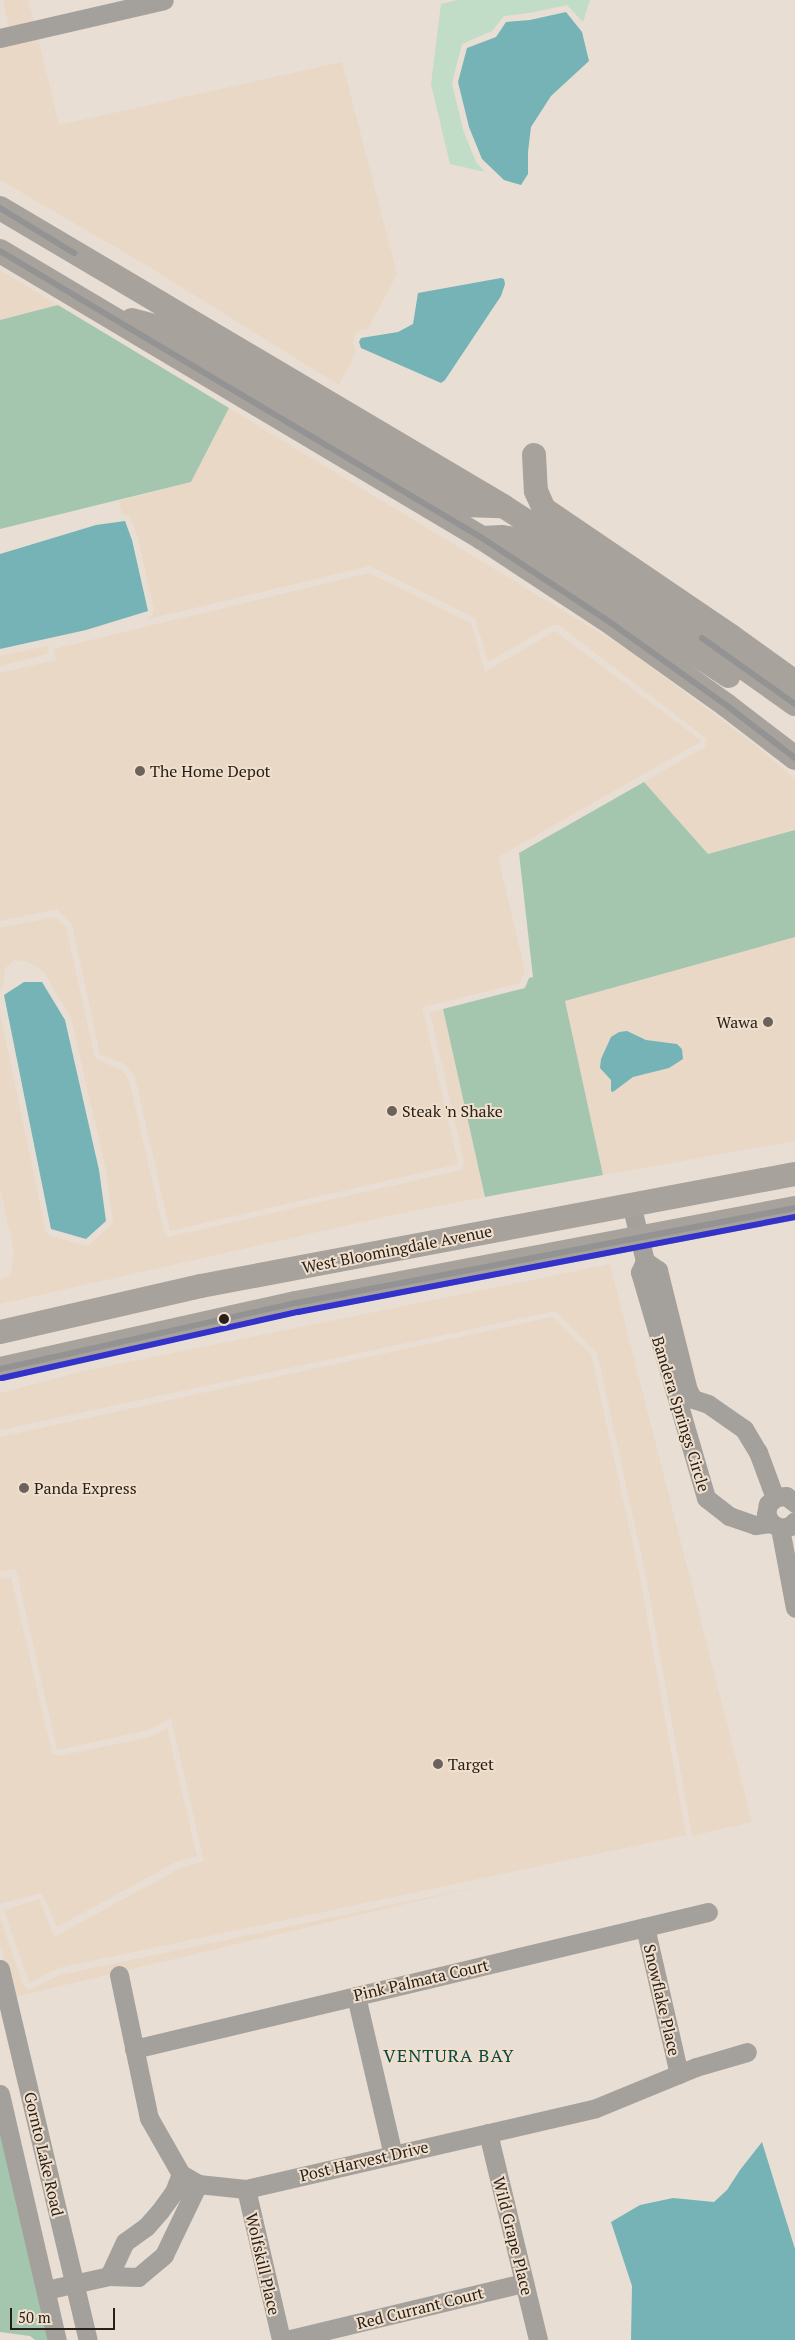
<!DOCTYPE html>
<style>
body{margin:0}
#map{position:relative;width:795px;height:2340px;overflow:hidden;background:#e8ded4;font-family:"PT Serif",serif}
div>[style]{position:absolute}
.built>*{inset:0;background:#e9d8c6}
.green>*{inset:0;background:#c1dcc7}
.forest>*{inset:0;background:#a4c6ae}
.water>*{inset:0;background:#75b3b7}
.minor>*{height:19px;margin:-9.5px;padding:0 9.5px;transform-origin:9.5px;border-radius:9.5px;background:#a4a19c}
.major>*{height:24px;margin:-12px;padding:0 12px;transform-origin:12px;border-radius:12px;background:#a8a29c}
.bus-1>*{height:6px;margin:-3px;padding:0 3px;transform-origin:3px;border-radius:3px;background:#939393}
.bus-2>*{height:6px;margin:-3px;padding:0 3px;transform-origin:3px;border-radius:3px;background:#33c}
.dots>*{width:14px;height:14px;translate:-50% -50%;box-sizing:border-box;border:2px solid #f0dfcc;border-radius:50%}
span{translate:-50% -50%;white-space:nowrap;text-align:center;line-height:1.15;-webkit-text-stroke:4px #f0dfcc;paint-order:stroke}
.poi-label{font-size:16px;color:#28211a}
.left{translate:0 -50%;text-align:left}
.right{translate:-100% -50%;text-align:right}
.street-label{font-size:16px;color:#28211a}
.neighbourhood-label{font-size:18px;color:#0c4841;letter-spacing:1px}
.scale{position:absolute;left:10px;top:2308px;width:105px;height:22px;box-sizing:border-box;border:2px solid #28211a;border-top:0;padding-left:6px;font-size:15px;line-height:18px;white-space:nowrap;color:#28211a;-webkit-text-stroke:4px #f0dfcc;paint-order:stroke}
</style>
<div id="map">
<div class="built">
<i style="clip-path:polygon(3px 0,28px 0,34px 22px,9px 28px)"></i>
<i style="clip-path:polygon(38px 38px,59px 125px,342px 62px,397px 274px,368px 329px,358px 331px,355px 334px,353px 343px,356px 352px,339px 385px,141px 262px,0 180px,0 47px)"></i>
<i style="clip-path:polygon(0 270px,58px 305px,0 320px)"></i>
<i style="clip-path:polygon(229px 408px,628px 650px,754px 744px,795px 779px,795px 830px,708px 854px,644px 782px,705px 747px,707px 739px,559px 625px,552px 625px,488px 662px,475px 618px,370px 566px,144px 620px,152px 616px,154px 609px,138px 538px,130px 517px,122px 514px,119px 501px,191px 482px)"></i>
<i style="clip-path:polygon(369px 573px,471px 623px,485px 672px,555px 631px,702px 741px,498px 857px,525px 971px,520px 983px,422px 1007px,458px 1164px,170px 1231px,135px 1077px,125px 1064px,100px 1055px,72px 924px,57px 909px,0 921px,0 673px,56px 660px,53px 649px)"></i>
<i style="clip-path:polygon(48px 646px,48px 654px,0 666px,0 656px)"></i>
<i style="clip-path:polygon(55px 917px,66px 927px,95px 1058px,121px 1070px,129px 1080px,164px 1232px,168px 1237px,461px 1170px,464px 1162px,430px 1012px,443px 1009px,485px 1197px,402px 1213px,0 1304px,0 1280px,11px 1274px,14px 1252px,0 1187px,0 1013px,46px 1232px,50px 1236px,88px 1246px,113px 1223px,106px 1170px,71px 1018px,44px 972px,28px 962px,15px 960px,5px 968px,3px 988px,0 990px,0 928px)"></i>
<i style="clip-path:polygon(evenodd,795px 937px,795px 1141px,603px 1175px,565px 1001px,795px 937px,627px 1031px,646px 1040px,677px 1044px,684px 1055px,669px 1068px,633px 1077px,615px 1091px,611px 1091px,610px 1078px,627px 1031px)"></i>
<i style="clip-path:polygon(610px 1264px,752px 1822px,692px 1836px,646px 1576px,597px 1353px,555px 1311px,0 1430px,0 1393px,84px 1371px)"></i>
<i style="clip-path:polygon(552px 1317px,591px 1354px,640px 1577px,686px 1835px,58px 1968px,29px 1983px,4px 1910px,39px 1899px,54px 1937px,179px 1869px,204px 1861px,171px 1718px,148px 1730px,57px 1750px,16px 1569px,0 1572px,0 1437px)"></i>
<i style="clip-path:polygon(11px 1577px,52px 1753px,59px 1756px,150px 1737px,167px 1728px,197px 1856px,176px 1862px,57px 1927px,44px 1897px,41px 1893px,0 1904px,0 1579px)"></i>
<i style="clip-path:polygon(485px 1885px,15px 1997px,0 1944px,0 1917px,23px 1985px,29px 1990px,60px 1975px)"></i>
</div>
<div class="green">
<i style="clip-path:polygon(458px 0,590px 0,583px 22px,567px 5px,529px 13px,504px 16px,492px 31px,462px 44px,452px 83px,463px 130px,476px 162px,485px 172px,450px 164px,431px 84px,441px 4px)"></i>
</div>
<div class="forest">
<i style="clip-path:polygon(58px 305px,229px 408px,191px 482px,0 529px,0 320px)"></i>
<i style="clip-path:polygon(644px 782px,708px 854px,795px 830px,795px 937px,565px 1001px,603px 1175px,485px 1197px,443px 1009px,525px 988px,529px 978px,533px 977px,519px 853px)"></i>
<i style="clip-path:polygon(0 2126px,50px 2340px,35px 2340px,30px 2336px,0 2332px)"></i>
</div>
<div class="water">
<i style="clip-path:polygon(566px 12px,582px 32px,589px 61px,551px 96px,531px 127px,528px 152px,528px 174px,521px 185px,504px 180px,482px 159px,469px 127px,458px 82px,467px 48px,496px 37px,506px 22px,530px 20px)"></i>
<i style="clip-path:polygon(501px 278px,504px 279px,505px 284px,501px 296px,445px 380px,441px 383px,361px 348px,359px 342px,361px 338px,398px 332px,413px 324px,418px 293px)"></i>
<i style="clip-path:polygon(125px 521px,132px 540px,148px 611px,86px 630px,0 649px,0 554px,96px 525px)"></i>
<i style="clip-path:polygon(24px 982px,42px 982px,65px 1020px,99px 1170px,106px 1221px,86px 1239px,51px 1229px,4px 995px)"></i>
<i style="clip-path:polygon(627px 1031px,646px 1040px,677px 1044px,682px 1049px,683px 1059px,669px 1068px,633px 1077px,613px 1092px,611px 1091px,611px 1080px,600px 1068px,601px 1059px,611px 1037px,619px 1032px)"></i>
<i style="clip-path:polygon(762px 2142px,795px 2249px,795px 2340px,631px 2340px,632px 2286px,611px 2222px,640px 2205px,673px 2198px,714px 2202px,727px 2190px,740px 2170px)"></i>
</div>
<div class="minor">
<i style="left:0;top:38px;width:168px;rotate:-13deg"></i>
<i style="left:631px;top:1204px;width:59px;rotate:76.2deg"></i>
<i style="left:645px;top:1261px;width:12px;rotate:114deg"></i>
<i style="left:640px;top:1272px;width:235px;rotate:73.7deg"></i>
<i style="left:706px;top:1498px;width:29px;rotate:38deg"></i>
<i style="left:729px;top:1516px;width:28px;rotate:19deg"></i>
<i style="left:755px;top:1525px;width:16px;rotate:-7deg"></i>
<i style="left:645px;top:1261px;width:16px;rotate:35deg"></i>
<i style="left:658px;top:1270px;width:124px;rotate:76deg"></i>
<i style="left:688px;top:1390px;width:10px;rotate:61deg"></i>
<i style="left:693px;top:1399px;width:16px;rotate:18deg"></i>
<i style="left:708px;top:1404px;width:44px;rotate:34.8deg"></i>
<i style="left:744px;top:1429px;width:27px;rotate:59deg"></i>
<i style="left:758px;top:1452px;width:49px;rotate:69.7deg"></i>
<i style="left:795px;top:1503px;width:11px;rotate:-142deg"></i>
<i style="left:786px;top:1496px;width:10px;rotate:174deg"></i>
<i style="left:776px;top:1497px;width:11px;rotate:139deg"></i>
<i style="left:768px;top:1504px;width:10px;rotate:101deg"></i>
<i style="left:766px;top:1514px;width:10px;rotate:61deg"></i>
<i style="left:771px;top:1523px;width:10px;rotate:29deg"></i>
<i style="left:780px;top:1528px;width:10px;rotate:-11deg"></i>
<i style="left:790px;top:1526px;width:7px;rotate:-45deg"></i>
<i style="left:780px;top:1528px;width:81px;rotate:79.4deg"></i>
<i style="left:645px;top:1927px;width:151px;rotate:77deg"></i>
<i style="left:0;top:1969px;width:381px;rotate:76.7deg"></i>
<i style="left:119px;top:1975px;width:146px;rotate:78.2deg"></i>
<i style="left:149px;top:2118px;width:64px;rotate:60.3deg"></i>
<i style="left:181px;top:2174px;width:20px;rotate:30deg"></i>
<i style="left:198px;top:2184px;width:48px;rotate:5.9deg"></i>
<i style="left:246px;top:2189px;width:359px;rotate:-13deg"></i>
<i style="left:596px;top:2108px;width:108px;rotate:-22.3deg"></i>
<i style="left:696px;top:2067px;width:53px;rotate:-16.4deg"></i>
<i style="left:356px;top:1996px;width:163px;rotate:76.9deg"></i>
<i style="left:134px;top:2049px;width:590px;rotate:-13.42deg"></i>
<i style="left:0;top:2094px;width:253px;rotate:77deg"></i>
<i style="left:488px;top:2133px;width:213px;rotate:76.4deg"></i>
<i style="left:246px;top:2189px;width:155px;rotate:76.9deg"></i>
<i style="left:109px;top:2276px;width:38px;rotate:-65deg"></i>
<i style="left:125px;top:2242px;width:26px;rotate:-36deg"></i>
<i style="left:146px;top:2227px;width:21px;rotate:-49deg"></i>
<i style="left:160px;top:2211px;width:24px;rotate:-54deg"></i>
<i style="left:174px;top:2192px;width:19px;rotate:-69deg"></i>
<i style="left:46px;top:2290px;width:65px;rotate:-12.5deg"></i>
<i style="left:109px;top:2276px;width:29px;rotate:2deg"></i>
<i style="left:138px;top:2277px;width:34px;rotate:-40deg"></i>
<i style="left:164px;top:2255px;width:79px;rotate:-64.4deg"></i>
<i style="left:286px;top:2340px;width:245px;rotate:-13.5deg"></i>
</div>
<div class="major">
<i style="left:0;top:208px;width:585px;rotate:30.64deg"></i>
<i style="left:503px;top:506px;width:162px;rotate:32.9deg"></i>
<i style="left:639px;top:594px;width:191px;rotate:35.2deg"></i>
<i style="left:0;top:251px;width:561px;rotate:30.77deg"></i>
<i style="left:482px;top:538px;width:146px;rotate:33.3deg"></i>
<i style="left:604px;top:618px;width:150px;rotate:35.5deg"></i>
<i style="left:726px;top:705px;width:87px;rotate:37.5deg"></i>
<i style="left:132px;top:320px;width:35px;rotate:15deg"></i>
<i style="left:166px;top:329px;width:346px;rotate:30.6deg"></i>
<i style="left:464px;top:505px;width:38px;rotate:2deg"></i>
<i style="left:534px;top:455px;width:36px;rotate:87deg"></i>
<i style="left:536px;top:491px;width:20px;rotate:66deg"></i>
<i style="left:544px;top:509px;width:226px;rotate:34.2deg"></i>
<i style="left:731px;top:636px;width:79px;rotate:35.7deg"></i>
<i style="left:482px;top:538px;width:20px;rotate:-3deg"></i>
<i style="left:502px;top:537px;width:22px;rotate:10deg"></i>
<i style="left:524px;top:541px;width:245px;rotate:33.4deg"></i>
<i style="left:0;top:1332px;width:206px;rotate:-12.9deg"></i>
<i style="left:201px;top:1286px;width:604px;rotate:-10.68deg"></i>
<i style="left:0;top:1369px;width:303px;rotate:-12.6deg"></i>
<i style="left:296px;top:1303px;width:508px;rotate:-10.78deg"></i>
</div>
<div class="bus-1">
<i style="left:0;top:208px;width:87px;rotate:31.3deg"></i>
<i style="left:0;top:251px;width:561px;rotate:30.77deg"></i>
<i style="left:482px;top:538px;width:146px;rotate:33.3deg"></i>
<i style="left:604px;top:618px;width:150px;rotate:35.5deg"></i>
<i style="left:726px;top:705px;width:87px;rotate:37.5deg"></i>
<i style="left:702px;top:638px;width:114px;rotate:35.4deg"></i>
<i style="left:0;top:1369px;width:303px;rotate:-12.6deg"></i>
<i style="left:296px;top:1303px;width:508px;rotate:-10.78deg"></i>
</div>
<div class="bus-2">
<i style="left:2px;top:1378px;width:303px;rotate:-12.6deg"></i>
<i style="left:298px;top:1312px;width:506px;rotate:-10.82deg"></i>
</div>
<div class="dots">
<i style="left:140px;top:771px;background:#6b635b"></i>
<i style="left:768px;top:1022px;background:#6b635b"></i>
<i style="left:392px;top:1111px;background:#6b635b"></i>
<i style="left:224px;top:1319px;background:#28211a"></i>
<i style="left:24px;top:1488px;background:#6b635b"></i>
<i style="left:438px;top:1764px;background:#6b635b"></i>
</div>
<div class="poi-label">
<span class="left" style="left:150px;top:771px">The Home Depot</span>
<span class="right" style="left:758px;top:1022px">Wawa</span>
<span class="left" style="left:402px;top:1111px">Steak 'n Shake</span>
<span class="left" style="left:34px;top:1488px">Panda Express</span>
<span class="left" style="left:448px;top:1764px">Target</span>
</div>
<div class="street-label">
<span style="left:397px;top:1249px;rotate:-11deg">West Bloomingdale Avenue</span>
<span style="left:681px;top:1414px;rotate:73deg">Bandera Springs Circle</span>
<span style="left:421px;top:1980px;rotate:-13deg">Pink Palmata Court</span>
<span style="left:662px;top:2000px;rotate:77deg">Snowflake Place</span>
<span style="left:44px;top:2154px;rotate:77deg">Gornto Lake Road</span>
<span style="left:364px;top:2161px;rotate:-13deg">Post Harvest Drive</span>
<span style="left:513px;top:2236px;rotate:76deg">Wild Grape Place</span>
<span style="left:263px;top:2264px;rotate:77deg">Wolfskill Place</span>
<span style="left:420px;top:2308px;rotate:-14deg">Red Currant Court</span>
</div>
<div class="neighbourhood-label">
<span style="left:449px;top:2055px">VENTURA BAY</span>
</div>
<div class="scale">50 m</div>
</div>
